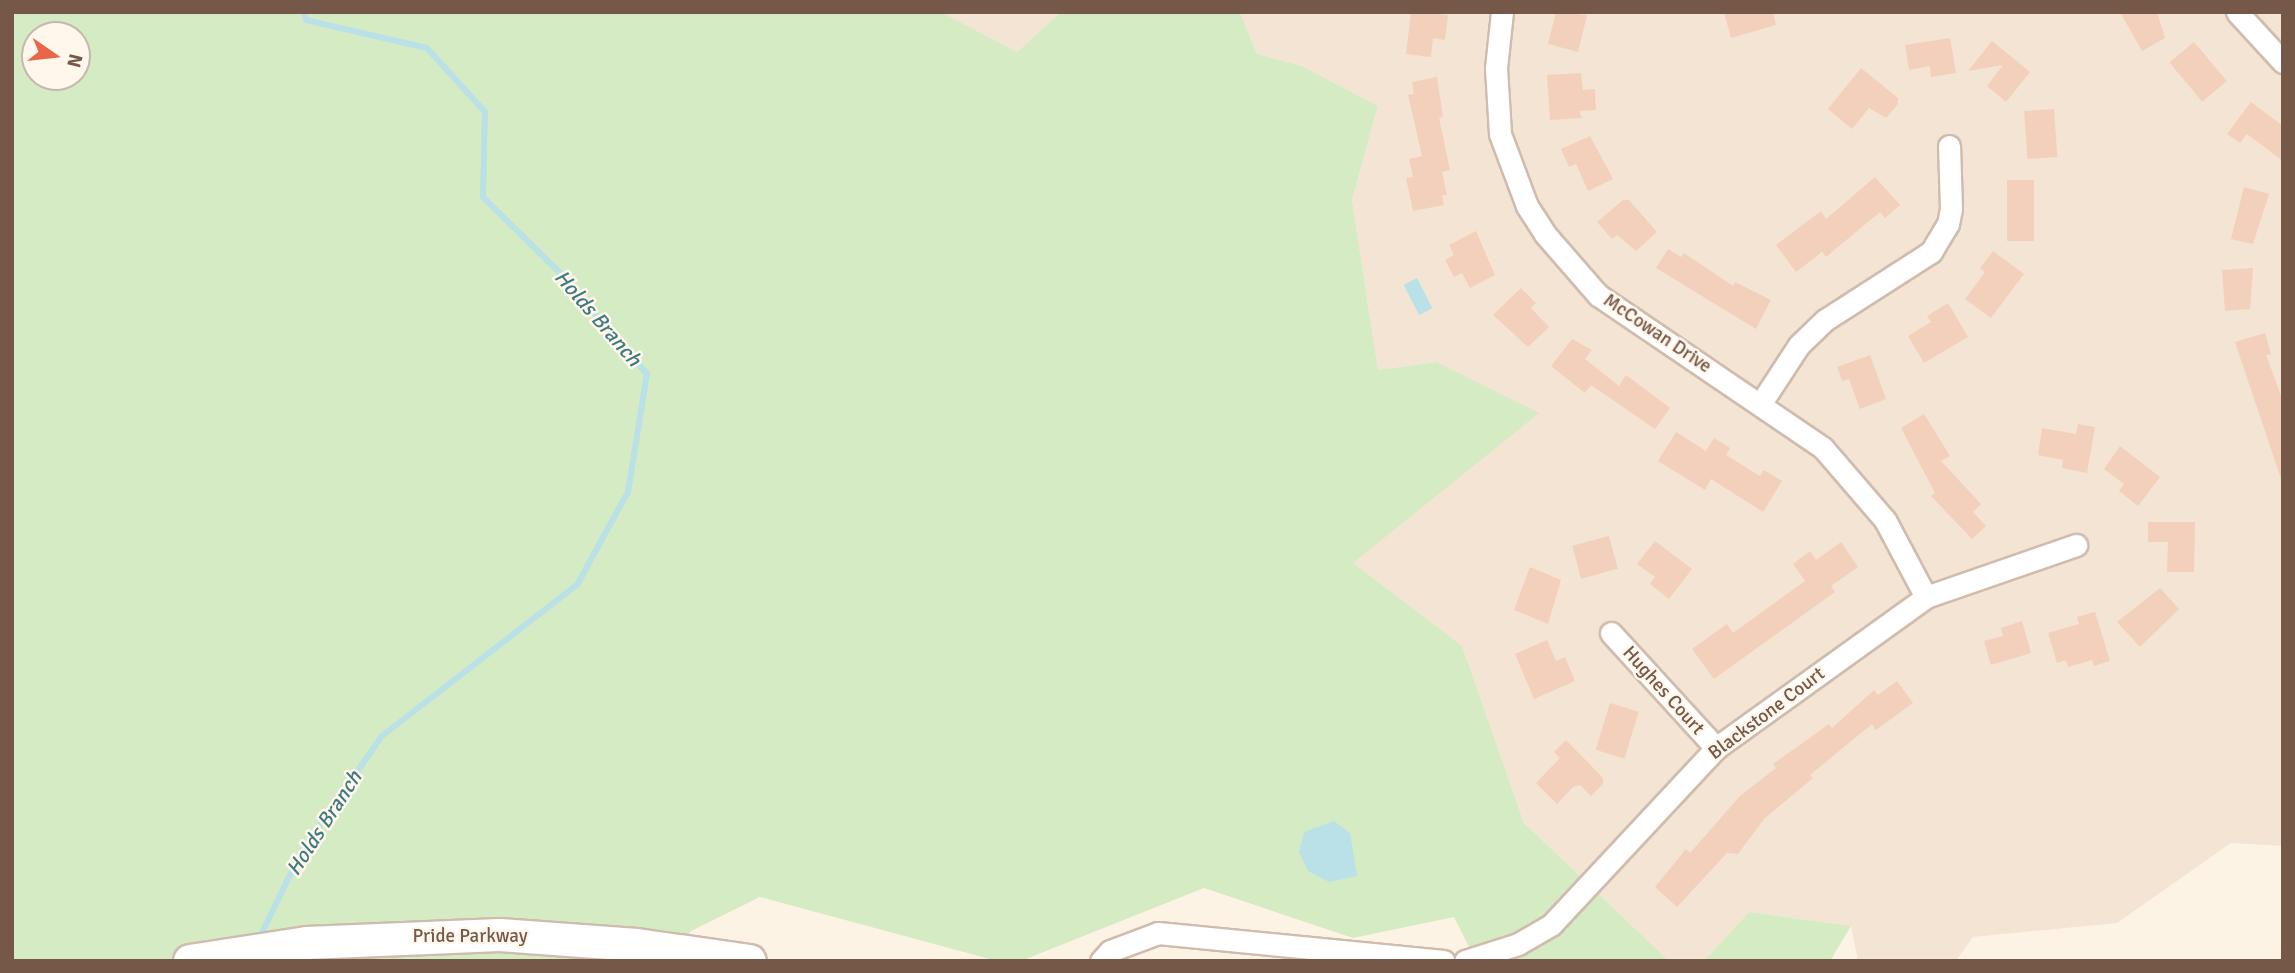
<!DOCTYPE html>
<style>
body{margin:0}
#map{position:relative;width:2295px;height:973px;overflow:hidden;background:#fdf3e5;font-family:Signika,sans-serif}
div>[style]{position:absolute}
.residential>*{inset:0;background:#f4e4d3}
.green>*{inset:0;background:#d4ebc3}
.water>*{inset:0;background:#b9e1e7;transform-origin:0 0}
.stream>*{height:6px;margin:-3px;padding:0 3px;transform-origin:3px;border-radius:3px;background:#b9e1e7}
.building>*{inset:0;background:#f3d0bc;transform-origin:0 0}
.roads{filter:drop-shadow(2px 0 #d0bcad) drop-shadow(-2px 0 #d0bcad) drop-shadow(0 2px #d0bcad) drop-shadow(0 -2px #d0bcad)}
.minor>*{height:21px;margin:-10.5px;padding:0 10.5px;transform-origin:10.5px;border-radius:10.5px;background:#fff}
.secondary>*{height:32px;margin:-16px;padding:0 16px;transform-origin:16px;border-radius:16px;background:#fff}
span{translate:-50% -50%;white-space:nowrap;text-align:center;line-height:1.15;-webkit-text-stroke:5px #fff7eb;paint-order:stroke}
.street-label{font-size:19px;color:#765849}
.water-label{font-size:21px;color:#3f7a83;font-style:italic}
.frame{position:absolute;inset:0;border:14px solid #765849;pointer-events:none}
.north{position:absolute;left:21px;top:21px;width:70px;height:70px;box-sizing:border-box;background:#fff7eb;border:2px solid #c8b7aa;border-radius:50%;rotate:104deg;font-size:19px;font-weight:700;line-height:28px;text-align:center;color:#765849}
.north::after{content:'';display:block;margin:auto;width:24px;height:32px;background:#e86748;clip-path:polygon(50% 0,100% 100%,50% 72%,0 100%)}
</style>
<div id="map">
<div class="residential">
<i style="clip-path:polygon(941px 12px,1061px 12px,1017px 52px)"></i>
<i style="clip-path:polygon(1240px 12px,2283px 12px,2283px 846px,2231px 843px,2117px 923px,1973px 937px,1956px 961px,1858px 961px,1851px 926px,1749px 912px,1704px 961px,1669px 961px,1524px 823px,1462px 646px,1352px 563px,1436px 362px,1378px 370px,1352px 200px,1378px 106px,1302px 66px,1257px 54px)"></i>
</div>
<div class="green">
<i style="clip-path:polygon(evenodd,12px 12px,941px 12px,1017px 52px,1061px 12px,1240px 12px,1257px 54px,1302px 66px,1378px 106px,1352px 200px,1378px 370px,1436px 362px,1539px 413px,1353px 563px,1462px 646px,1524px 823px,1669px 961px,1476px 961px,1454px 917px,1353px 938px,1204px 888px,1021px 961px,997px 961px,760px 897px,691px 931px,669px 961px,12px 961px,12px 12px,35px 35px,77px 35px,77px 77px,35px 77px,35px 35px)"></i>
<i style="clip-path:polygon(1749px 912px,1851px 926px,1830px 961px,1704px 961px)"></i>
</div>
<div class="water">
<i style="left:1417px;top:278px;width:34px;height:15px;rotate:63deg"></i>
<i style="clip-path:polygon(1334px 821px,1350px 833px,1357px 876px,1329px 882px,1308px 871px,1299px 852px,1304px 832px)"></i>
</div>
<div class="stream">
<i style="left:259px;top:939px;width:97px;rotate:-64.2deg"></i>
<i style="left:301px;top:852px;width:141px;rotate:-55.1deg"></i>
<i style="left:382px;top:736px;width:247px;rotate:-37.8deg"></i>
<i style="left:577px;top:585px;width:106px;rotate:-61.3deg"></i>
<i style="left:628px;top:492px;width:120px;rotate:-80.9deg"></i>
<i style="left:647px;top:374px;width:135px;rotate:-130.8deg"></i>
<i style="left:559px;top:272px;width:107px;rotate:-135.4deg"></i>
<i style="left:483px;top:197px;width:85px;rotate:-88.7deg"></i>
<i style="left:485px;top:112px;width:86px;rotate:-132.2deg"></i>
<i style="left:427px;top:48px;width:124px;rotate:-167deg"></i>
<i style="left:306px;top:20px;width:8px;rotate:-104deg"></i>
</div>
<div class="building">
<i style="clip-path:polygon(1411px 12px,1448px 15px,1445px 40px,1433px 38px,1431px 57px,1406px 54px)"></i>
<i style="clip-path:polygon(1556px 12px,1587px 15px,1578px 52px,1548px 44px)"></i>
<i style="clip-path:polygon(1724px 12px,1773px 12px,1776px 25px,1731px 38px)"></i>
<i style="clip-path:polygon(2120px 12px,2157px 12px,2165px 38px,2142px 51px)"></i>
<i style="clip-path:polygon(1950px 38px,1956px 73px,1931px 77px,1930px 66px,1909px 70px,1905px 45px)"></i>
<i style="clip-path:polygon(1992px 41px,2030px 72px,2006px 102px,1987px 86px,2003px 65px,1968px 71px)"></i>
<i style="left:2194px;top:42px;width:51px;height:32px;rotate:50deg"></i>
<i style="clip-path:polygon(1861px 68px,1898px 98px,1898px 104px,1886px 118px,1869px 108px,1852px 129px,1828px 109px)"></i>
<i style="clip-path:polygon(1581px 73px,1583px 90px,1595px 89px,1596px 110px,1579px 111px,1582px 118px,1550px 120px,1547px 75px)"></i>
<i style="clip-path:polygon(1437px 77px,1443px 117px,1439px 118px,1450px 170px,1442px 172px,1447px 195px,1442px 195px,1444px 205px,1413px 211px,1406px 178px,1413px 177px,1409px 159px,1422px 156px,1408px 95px,1414px 94px,1412px 82px)"></i>
<i style="clip-path:polygon(2251px 102px,2283px 126px,2283px 161px,2247px 134px,2240px 143px,2227px 134px)"></i>
<i style="left:2054px;top:109px;width:48px;height:30px;rotate:86deg"></i>
<i style="clip-path:polygon(1590px 136px,1613px 179px,1588px 191px,1576px 164px,1569px 167px,1561px 149px)"></i>
<i style="clip-path:polygon(1875px 177px,1900px 205px,1885px 218px,1880px 212px,1826px 257px,1822px 252px,1796px 272px,1776px 245px,1821px 211px,1826px 219px)"></i>
<i style="left:2007px;top:180px;width:27px;height:61px"></i>
<i style="clip-path:polygon(2244px 187px,2269px 194px,2253px 244px,2231px 239px)"></i>
<i style="clip-path:polygon(1623px 200px,1629px 200px,1657px 232px,1636px 251px,1617px 235px,1612px 239px,1597px 222px)"></i>
<i style="clip-path:polygon(1476px 231px,1495px 275px,1470px 288px,1462px 273px,1454px 277px,1445px 260px,1454px 255px,1449px 245px)"></i>
<i style="clip-path:polygon(1668px 249px,1681px 257px,1684px 253px,1733px 286px,1735px 282px,1771px 300px,1756px 329px,1656px 268px)"></i>
<i style="clip-path:polygon(1993px 251px,2024px 274px,1991px 318px,1965px 299px,1985px 272px,1980px 268px)"></i>
<i style="clip-path:polygon(2253px 268px,2250px 309px,2225px 311px,2222px 270px)"></i>
<i style="clip-path:polygon(1521px 288px,1536px 303px,1531px 308px,1549px 327px,1528px 347px,1493px 315px)"></i>
<i style="clip-path:polygon(1948px 303px,1968px 337px,1924px 363px,1908px 336px,1931px 322px,1927px 316px)"></i>
<i style="clip-path:polygon(2265px 333px,2271px 354px,2266px 355px,2283px 401px,2281px 479px,2235px 342px)"></i>
<i style="clip-path:polygon(1572px 339px,1592px 350px,1585px 359px,1619px 386px,1626px 375px,1670px 408px,1655px 429px,1591px 385px,1585px 393px,1551px 366px)"></i>
<i style="clip-path:polygon(1870px 355px,1886px 399px,1860px 409px,1849px 379px,1842px 381px,1837px 367px)"></i>
<i style="clip-path:polygon(1924px 414px,1950px 456px,1941px 461px,1981px 504px,1973px 512px,1986px 526px,1972px 539px,1931px 496px,1935px 493px,1901px 428px)"></i>
<i style="clip-path:polygon(2078px 424px,2095px 427px,2087px 473px,2062px 468px,2063px 460px,2038px 455px,2042px 428px,2076px 434px)"></i>
<i style="clip-path:polygon(1676px 432px,1706px 451px,1714px 438px,1730px 448px,1726px 455px,1760px 476px,1764px 470px,1782px 481px,1763px 512px,1711px 479px,1705px 490px,1658px 461px)"></i>
<i style="clip-path:polygon(2120px 446px,2160px 477px,2138px 506px,2119px 491px,2124px 484px,2104px 469px)"></i>
<i style="clip-path:polygon(2148px 522px,2195px 522px,2194px 572px,2167px 572px,2168px 542px,2148px 542px)"></i>
<i style="left:1609px;top:536px;width:34px;height:38px;rotate:75deg"></i>
<i style="clip-path:polygon(1655px 541px,1692px 569px,1669px 599px,1650px 584px,1655px 577px,1637px 564px)"></i>
<i style="clip-path:polygon(1841px 542px,1858px 567px,1831px 586px,1835px 592px,1714px 679px,1692px 649px,1727px 624px,1733px 633px,1758px 615px,1805px 581px,1793px 564px,1810px 551px,1816px 560px)"></i>
<i style="clip-path:polygon(1530px 567px,1561px 580px,1548px 624px,1514px 610px)"></i>
<i style="clip-path:polygon(2160px 588px,2179px 609px,2140px 647px,2117px 622px)"></i>
<i style="clip-path:polygon(2095px 612px,2110px 661px,2094px 666px,2092px 660px,2068px 667px,2066px 660px,2057px 663px,2048px 633px,2079px 624px,2077px 617px)"></i>
<i style="clip-path:polygon(2022px 621px,2031px 653px,1991px 665px,1984px 641px,2003px 636px,2001px 628px)"></i>
<i style="clip-path:polygon(1547px 640px,1556px 661px,1565px 657px,1575px 681px,1534px 699px,1515px 654px)"></i>
<i style="clip-path:polygon(1897px 681px,1913px 703px,1876px 730px,1872px 724px,1810px 775px,1813px 778px,1764px 819px,1738px 854px,1727px 853px,1677px 907px,1655px 887px,1686px 849px,1690px 853px,1740px 796px,1776px 768px,1773px 764px,1829px 724px,1832px 728px,1874px 690px,1878px 695px)"></i>
<i style="left:1610px;top:703px;width:30px;height:49px;rotate:17deg"></i>
<i style="clip-path:polygon(1566px 740px,1603px 778px,1603px 784px,1591px 796px,1580px 785px,1573px 787px,1557px 804px,1536px 783px,1560px 758px,1554px 752px)"></i>
</div>
<div class="roads">
<div class="minor">
<i style="left:1502px;top:12px;width:56px;rotate:96.1deg"></i>
<i style="left:1496px;top:68px;width:66px;rotate:86.5deg"></i>
<i style="left:1500px;top:134px;width:77px;rotate:69.4deg"></i>
<i style="left:1527px;top:206px;width:33px;rotate:57deg"></i>
<i style="left:1545px;top:234px;width:81px;rotate:49deg"></i>
<i style="left:1598px;top:295px;width:272px;rotate:34.2deg"></i>
<i style="left:1823px;top:448px;width:95px;rotate:49.3deg"></i>
<i style="left:1885px;top:520px;width:87px;rotate:62deg"></i>
<i style="left:2237px;top:12px;width:68px;rotate:47.4deg"></i>
<i style="left:1761px;top:403px;width:69px;rotate:-56.8deg"></i>
<i style="left:1799px;top:345px;width:36px;rotate:-44deg"></i>
<i style="left:1825px;top:320px;width:126px;rotate:-32.7deg"></i>
<i style="left:1931px;top:252px;width:33px;rotate:-59deg"></i>
<i style="left:1948px;top:224px;width:16px;rotate:-79deg"></i>
<i style="left:1951px;top:208px;width:62px;rotate:-91.8deg"></i>
<i style="left:1611px;top:633px;width:156px;rotate:47.6deg"></i>
<i style="left:1101px;top:961px;width:13px;rotate:-48deg"></i>
<i style="left:1110px;top:951px;width:51px;rotate:-20.6deg"></i>
<i style="left:1158px;top:933px;width:287px;rotate:5.6deg"></i>
<i style="left:1465px;top:961px;width:56px;rotate:-17.8deg"></i>
<i style="left:1518px;top:944px;width:39px;rotate:-30deg"></i>
<i style="left:1552px;top:924px;width:241px;rotate:-47deg"></i>
<i style="left:1716px;top:748px;width:259px;rotate:-35.7deg"></i>
<i style="left:1926px;top:597px;width:159px;rotate:-19.1deg"></i>
</div>
<div class="secondary">
<i style="left:190px;top:961px;width:118px;rotate:-8.7deg"></i>
<i style="left:307px;top:943px;width:193px;rotate:-2.4deg"></i>
<i style="left:500px;top:935px;width:137px;rotate:4.2deg"></i>
<i style="left:637px;top:945px;width:114px;rotate:8.1deg"></i>
</div>
</div>
<div class="street-label">
<span style="left:1657px;top:334px;rotate:34deg">McCowan Drive</span>
<span style="left:1663px;top:691px;rotate:48deg">Hughes Court</span>
<span style="left:1767px;top:714px;rotate:-37deg">Blackstone Court</span>
<span style="left:470px;top:937px">Pride Parkway</span>
</div>
<div class="water-label">
<span style="left:598px;top:318px;rotate:49deg">Holds Branch</span>
<span style="left:324px;top:823px;rotate:-57deg">Holds Branch</span>
</div>
<div class="frame"></div>
<div class="north">N</div>
</div>
